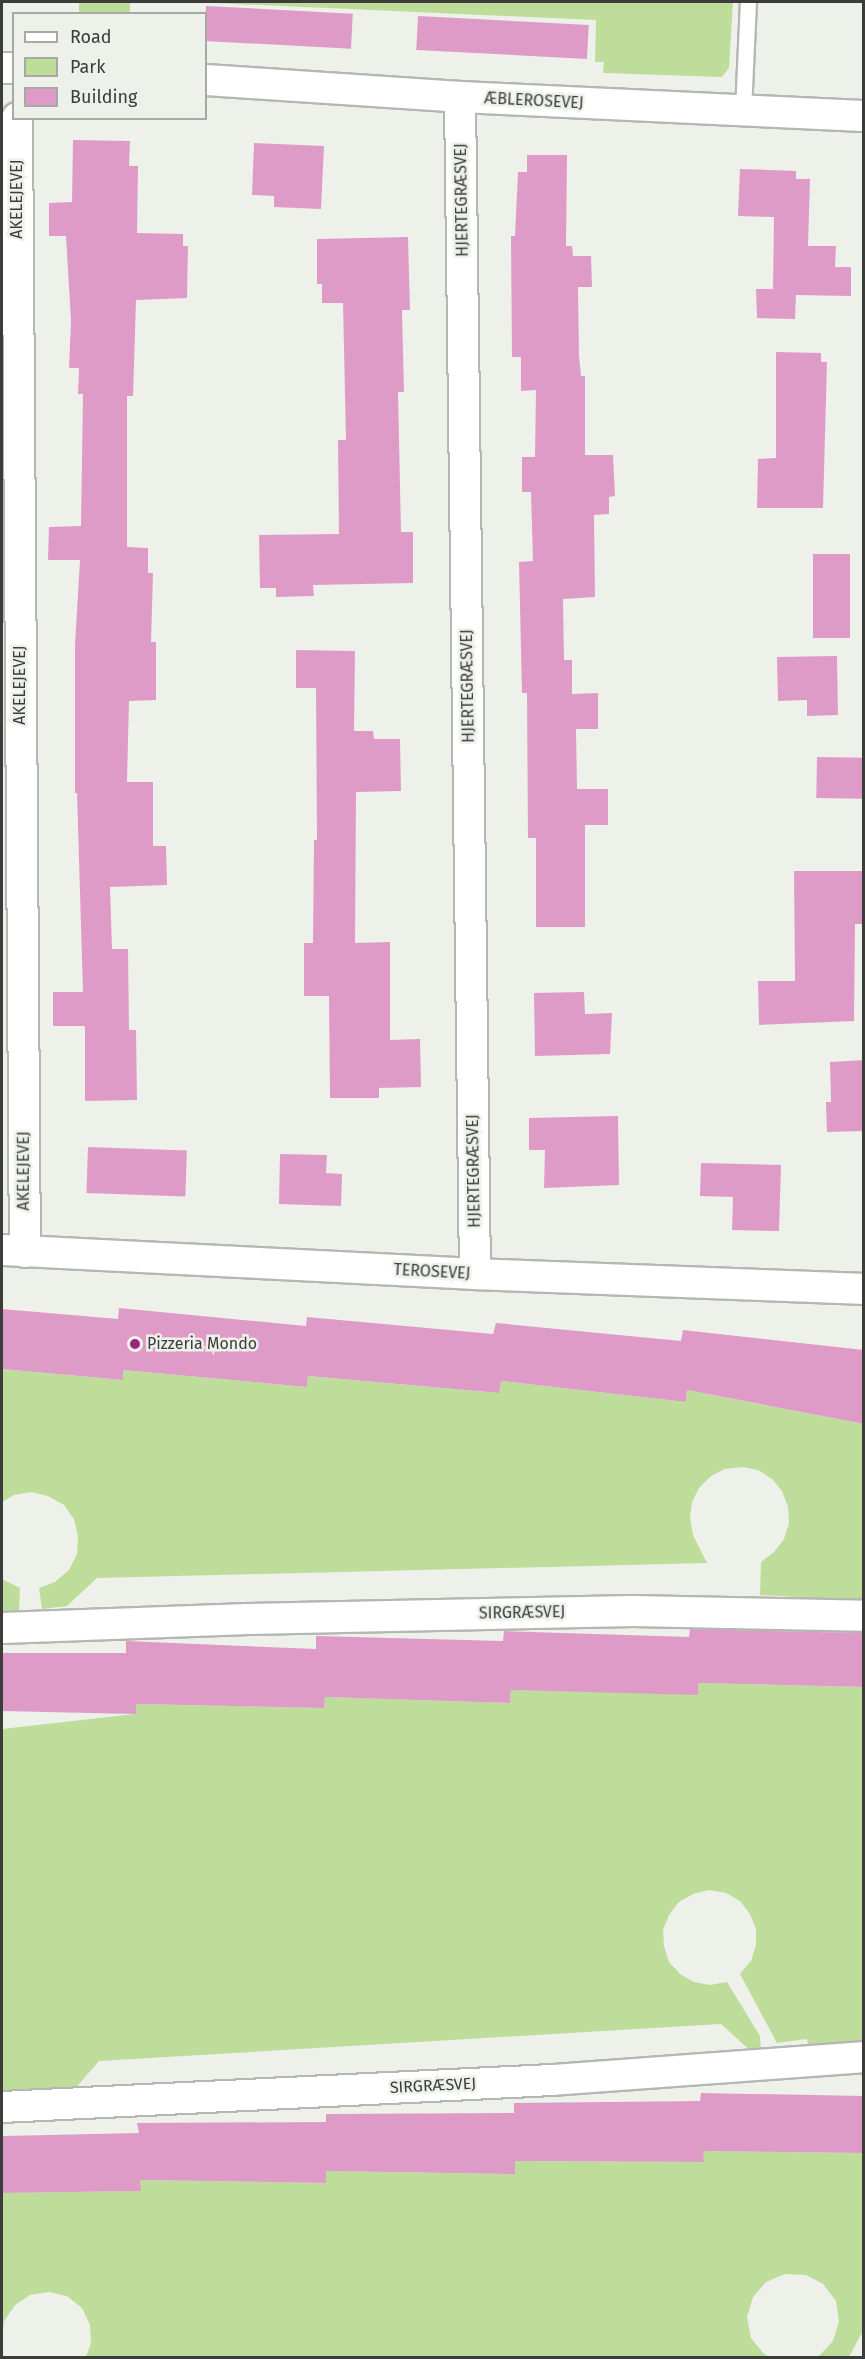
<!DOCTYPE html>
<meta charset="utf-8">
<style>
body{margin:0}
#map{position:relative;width:865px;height:2359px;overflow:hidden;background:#eef1ea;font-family:"Fira Sans",sans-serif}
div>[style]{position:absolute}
.green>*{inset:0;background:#bedd9b;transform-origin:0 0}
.building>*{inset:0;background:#df9bc8;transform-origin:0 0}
.roads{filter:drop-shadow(2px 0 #b5b8b2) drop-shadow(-2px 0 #b5b8b2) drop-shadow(0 2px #b5b8b2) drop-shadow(0 -2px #b5b8b2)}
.lane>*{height:15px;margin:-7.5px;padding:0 7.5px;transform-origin:7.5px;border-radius:7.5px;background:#fff}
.street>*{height:30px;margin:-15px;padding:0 15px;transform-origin:15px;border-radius:15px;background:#fff}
.dots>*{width:16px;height:16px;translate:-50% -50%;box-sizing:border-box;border:3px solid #eef1ea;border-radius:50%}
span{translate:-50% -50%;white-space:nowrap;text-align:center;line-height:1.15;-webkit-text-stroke:5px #eef1ea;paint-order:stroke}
.street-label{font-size:16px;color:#3c3d3b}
.poi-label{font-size:16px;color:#3c3d3b}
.left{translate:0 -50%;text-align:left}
.frame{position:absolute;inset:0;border:3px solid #3c3d3b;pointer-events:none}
.legend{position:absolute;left:12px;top:12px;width:195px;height:108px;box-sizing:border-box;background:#eef1ea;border:2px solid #a7a9a4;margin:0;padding:8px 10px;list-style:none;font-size:18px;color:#3c3d3b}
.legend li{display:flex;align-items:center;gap:12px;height:30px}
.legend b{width:30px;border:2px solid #a7a9a4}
</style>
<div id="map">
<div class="green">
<i style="left:79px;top:2px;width:51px;height:11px"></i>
<i style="clip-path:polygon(190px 2px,733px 2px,729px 68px,722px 77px,603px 73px,604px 62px,595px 62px,596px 20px)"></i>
<i style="clip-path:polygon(2px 1369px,122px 1380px,123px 1370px,307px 1387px,308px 1376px,498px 1393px,501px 1381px,686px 1402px,687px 1390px,863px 1424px,863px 1601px,760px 1595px,761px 1562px,774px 1552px,784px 1539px,789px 1523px,788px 1507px,782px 1491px,772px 1479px,758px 1470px,742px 1467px,725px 1469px,711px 1476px,699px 1488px,692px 1502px,690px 1518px,693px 1535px,707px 1563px,97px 1578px,67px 1606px,42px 1609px,39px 1588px,55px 1582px,69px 1570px,77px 1554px,78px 1536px,74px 1519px,64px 1505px,48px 1496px,31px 1492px,14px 1495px,2px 1502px)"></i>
<i style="clip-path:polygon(2px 1579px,20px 1588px,19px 1610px,2px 1611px)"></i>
<i style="clip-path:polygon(698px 1683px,863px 1687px,863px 2048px,809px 2052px,807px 2039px,777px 2043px,740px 1974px,751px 1961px,756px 1945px,756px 1929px,750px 1914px,740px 1901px,726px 1893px,709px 1890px,693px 1894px,679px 1902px,669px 1915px,663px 1930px,664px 1946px,669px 1962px,680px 1974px,694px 1982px,710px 1985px,727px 1982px,760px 2036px,761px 2052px,754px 2054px,721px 2024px,99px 2061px,73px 2091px,2px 2094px,2px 1729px,135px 1714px,136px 1704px,324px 1708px,325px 1697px,510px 1703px,511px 1690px,698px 1694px)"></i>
<i style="clip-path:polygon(703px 2151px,863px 2153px,863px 2331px,849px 2357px,818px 2357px,833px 2341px,839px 2321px,836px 2301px,823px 2284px,806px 2275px,785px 2274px,766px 2282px,753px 2297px,747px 2317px,751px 2338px,764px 2354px,770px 2357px,86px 2357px,91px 2343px,90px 2325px,82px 2308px,67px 2296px,49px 2292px,30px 2295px,15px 2305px,4px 2321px,2px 2340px,2px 2193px,140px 2191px,140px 2180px,326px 2183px,326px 2171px,515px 2174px,515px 2161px,703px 2162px)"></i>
</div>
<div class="building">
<i style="left:206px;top:6px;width:147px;height:35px;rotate:3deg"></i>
<i style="left:418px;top:16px;width:171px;height:34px;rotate:3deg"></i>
<i style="clip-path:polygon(73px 140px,130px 141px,129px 166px,138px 166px,137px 233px,183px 234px,183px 246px,188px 246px,187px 298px,136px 300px,133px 396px,127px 396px,127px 547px,148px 548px,148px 573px,153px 573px,151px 642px,156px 642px,156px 700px,129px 701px,127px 782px,153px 782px,153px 846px,166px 846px,167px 885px,110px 887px,112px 949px,128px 949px,129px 1030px,136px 1030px,137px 1100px,85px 1101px,85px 1026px,53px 1026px,53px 992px,83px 992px,77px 793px,75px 793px,75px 644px,80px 560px,48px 560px,49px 527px,81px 526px,83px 394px,78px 394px,79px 368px,69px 368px,71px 321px,66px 236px,49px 236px,49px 203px,72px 202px)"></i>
<i style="clip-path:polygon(254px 143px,324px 146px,321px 209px,274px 207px,274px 196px,252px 195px)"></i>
<i style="clip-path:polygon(527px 155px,567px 155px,566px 246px,572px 246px,573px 256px,591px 256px,592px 287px,578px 287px,579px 356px,581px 376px,585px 376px,585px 455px,613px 455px,615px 496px,609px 497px,609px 514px,594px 515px,595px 597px,563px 599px,564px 660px,572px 660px,572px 694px,598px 693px,598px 729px,576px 729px,577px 789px,608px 789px,608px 825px,585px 825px,585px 927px,536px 927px,536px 838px,528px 838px,527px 693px,522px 693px,519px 562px,533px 561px,531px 492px,522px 492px,522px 457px,535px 457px,536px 390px,521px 391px,521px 357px,512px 357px,511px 236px,515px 236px,518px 172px,527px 172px)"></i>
<i style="clip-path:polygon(740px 169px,796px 171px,796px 179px,810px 179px,808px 246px,836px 246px,835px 267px,851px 267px,851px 296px,796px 295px,795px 319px,757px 318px,756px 289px,773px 289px,774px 217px,738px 216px)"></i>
<i style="clip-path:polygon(408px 237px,410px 310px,402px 310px,404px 392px,398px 392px,401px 532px,413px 532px,413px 583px,313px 585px,314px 596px,276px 597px,276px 588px,260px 588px,259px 535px,339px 534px,338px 440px,346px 440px,343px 303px,322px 303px,322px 284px,317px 284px,317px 239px)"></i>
<i style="clip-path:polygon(776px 352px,821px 353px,821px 362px,827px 362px,823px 508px,757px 508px,758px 459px,776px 458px)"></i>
<i style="left:813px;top:554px;width:37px;height:84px"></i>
<i style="clip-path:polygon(296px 650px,355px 651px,354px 731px,373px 731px,374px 739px,400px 739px,401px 791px,356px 792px,355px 943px,390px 942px,390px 1040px,420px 1039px,421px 1087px,379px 1088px,379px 1098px,330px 1098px,329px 996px,304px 996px,304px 943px,313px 943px,314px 840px,317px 840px,316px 688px,296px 688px)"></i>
<i style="clip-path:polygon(837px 656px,838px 715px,807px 716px,807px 700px,778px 701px,777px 657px)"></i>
<i style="left:817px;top:757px;width:47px;height:41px;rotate:1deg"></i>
<i style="clip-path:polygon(794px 871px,864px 871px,864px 924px,855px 924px,854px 1021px,759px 1025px,758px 981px,795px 981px)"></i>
<i style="clip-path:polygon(584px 992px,585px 1014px,612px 1013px,610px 1054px,535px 1056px,534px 993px)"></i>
<i style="clip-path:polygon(864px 1060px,864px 1131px,827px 1132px,826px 1102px,831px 1102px,830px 1062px)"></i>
<i style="clip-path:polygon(618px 1116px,619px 1185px,544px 1188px,545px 1150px,529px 1150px,529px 1118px)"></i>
<i style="left:88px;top:1147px;width:99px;height:46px;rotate:2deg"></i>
<i style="clip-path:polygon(280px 1154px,327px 1155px,326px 1173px,342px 1174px,341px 1206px,279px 1204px)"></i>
<i style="clip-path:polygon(701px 1163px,781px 1165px,779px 1231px,732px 1230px,733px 1197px,700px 1196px)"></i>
<i style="clip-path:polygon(119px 1308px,306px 1326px,307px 1317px,493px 1334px,496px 1323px,681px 1341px,683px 1330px,864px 1350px,864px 1424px,687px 1390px,686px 1402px,501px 1381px,499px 1393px,308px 1376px,307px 1387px,123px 1370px,123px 1380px,2px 1369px,2px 1309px,118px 1319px)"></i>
<i style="clip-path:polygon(690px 1629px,864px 1633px,864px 1687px,698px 1683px,698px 1695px,511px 1690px,510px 1703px,325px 1697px,324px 1708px,136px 1704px,136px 1714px,2px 1711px,2px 1653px,126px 1653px,126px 1641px,316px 1649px,316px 1636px,503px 1641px,504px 1631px,689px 1637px)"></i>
<i style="clip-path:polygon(701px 2093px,864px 2096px,864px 2153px,703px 2151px,704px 2162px,515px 2161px,515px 2174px,326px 2171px,326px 2183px,140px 2180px,141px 2191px,2px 2193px,2px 2136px,139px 2133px,137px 2123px,326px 2122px,326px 2114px,514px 2113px,514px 2103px,700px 2101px)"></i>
</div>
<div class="roads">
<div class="lane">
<i style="left:743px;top:111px;width:109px;rotate:-87.4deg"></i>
</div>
<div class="street">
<i style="left:2px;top:68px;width:12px"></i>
<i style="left:206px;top:80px;width:255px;rotate:3.8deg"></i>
<i style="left:460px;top:97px;width:404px;rotate:2.7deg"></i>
<i style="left:460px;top:97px;width:1177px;rotate:89.27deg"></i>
<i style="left:17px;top:118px;width:1134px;rotate:89.6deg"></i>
<i style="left:2px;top:1250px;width:474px;rotate:2.9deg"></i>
<i style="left:475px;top:1274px;width:389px;rotate:2.2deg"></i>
<i style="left:2px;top:1628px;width:246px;rotate:-2.1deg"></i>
<i style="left:248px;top:1619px;width:385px;rotate:-1.2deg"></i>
<i style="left:633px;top:1611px;width:231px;rotate:1.2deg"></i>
<i style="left:2px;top:2107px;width:551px;rotate:-2.81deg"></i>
<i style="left:552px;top:2080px;width:313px;rotate:-4.2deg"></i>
</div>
</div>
<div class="dots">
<i style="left:135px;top:1344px;background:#9b247e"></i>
</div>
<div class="street-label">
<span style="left:534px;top:101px;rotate:3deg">ÆBLEROSEVEJ</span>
<span style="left:17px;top:199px;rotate:-90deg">AKELEJEVEJ</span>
<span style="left:462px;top:200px;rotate:-91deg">HJERTEGRÆSVEJ</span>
<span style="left:20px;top:685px;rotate:-90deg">AKELEJEVEJ</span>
<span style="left:468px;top:686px;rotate:-91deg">HJERTEGRÆSVEJ</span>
<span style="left:24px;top:1171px;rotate:-90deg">AKELEJEVEJ</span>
<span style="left:474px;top:1171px;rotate:-91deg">HJERTEGRÆSVEJ</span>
<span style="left:432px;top:1272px;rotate:3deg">TEROSEVEJ</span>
<span style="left:522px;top:1613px;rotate:-1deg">SIRGRÆSVEJ</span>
<span style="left:433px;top:2086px;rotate:-3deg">SIRGRÆSVEJ</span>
</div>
<div class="poi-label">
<span class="left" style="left:147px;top:1344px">Pizzeria Mondo</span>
</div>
<div class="frame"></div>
<ul class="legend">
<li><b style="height:8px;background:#fff"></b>Road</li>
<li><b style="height:16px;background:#bedd9b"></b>Park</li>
<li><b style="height:16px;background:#df9bc8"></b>Building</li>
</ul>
</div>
